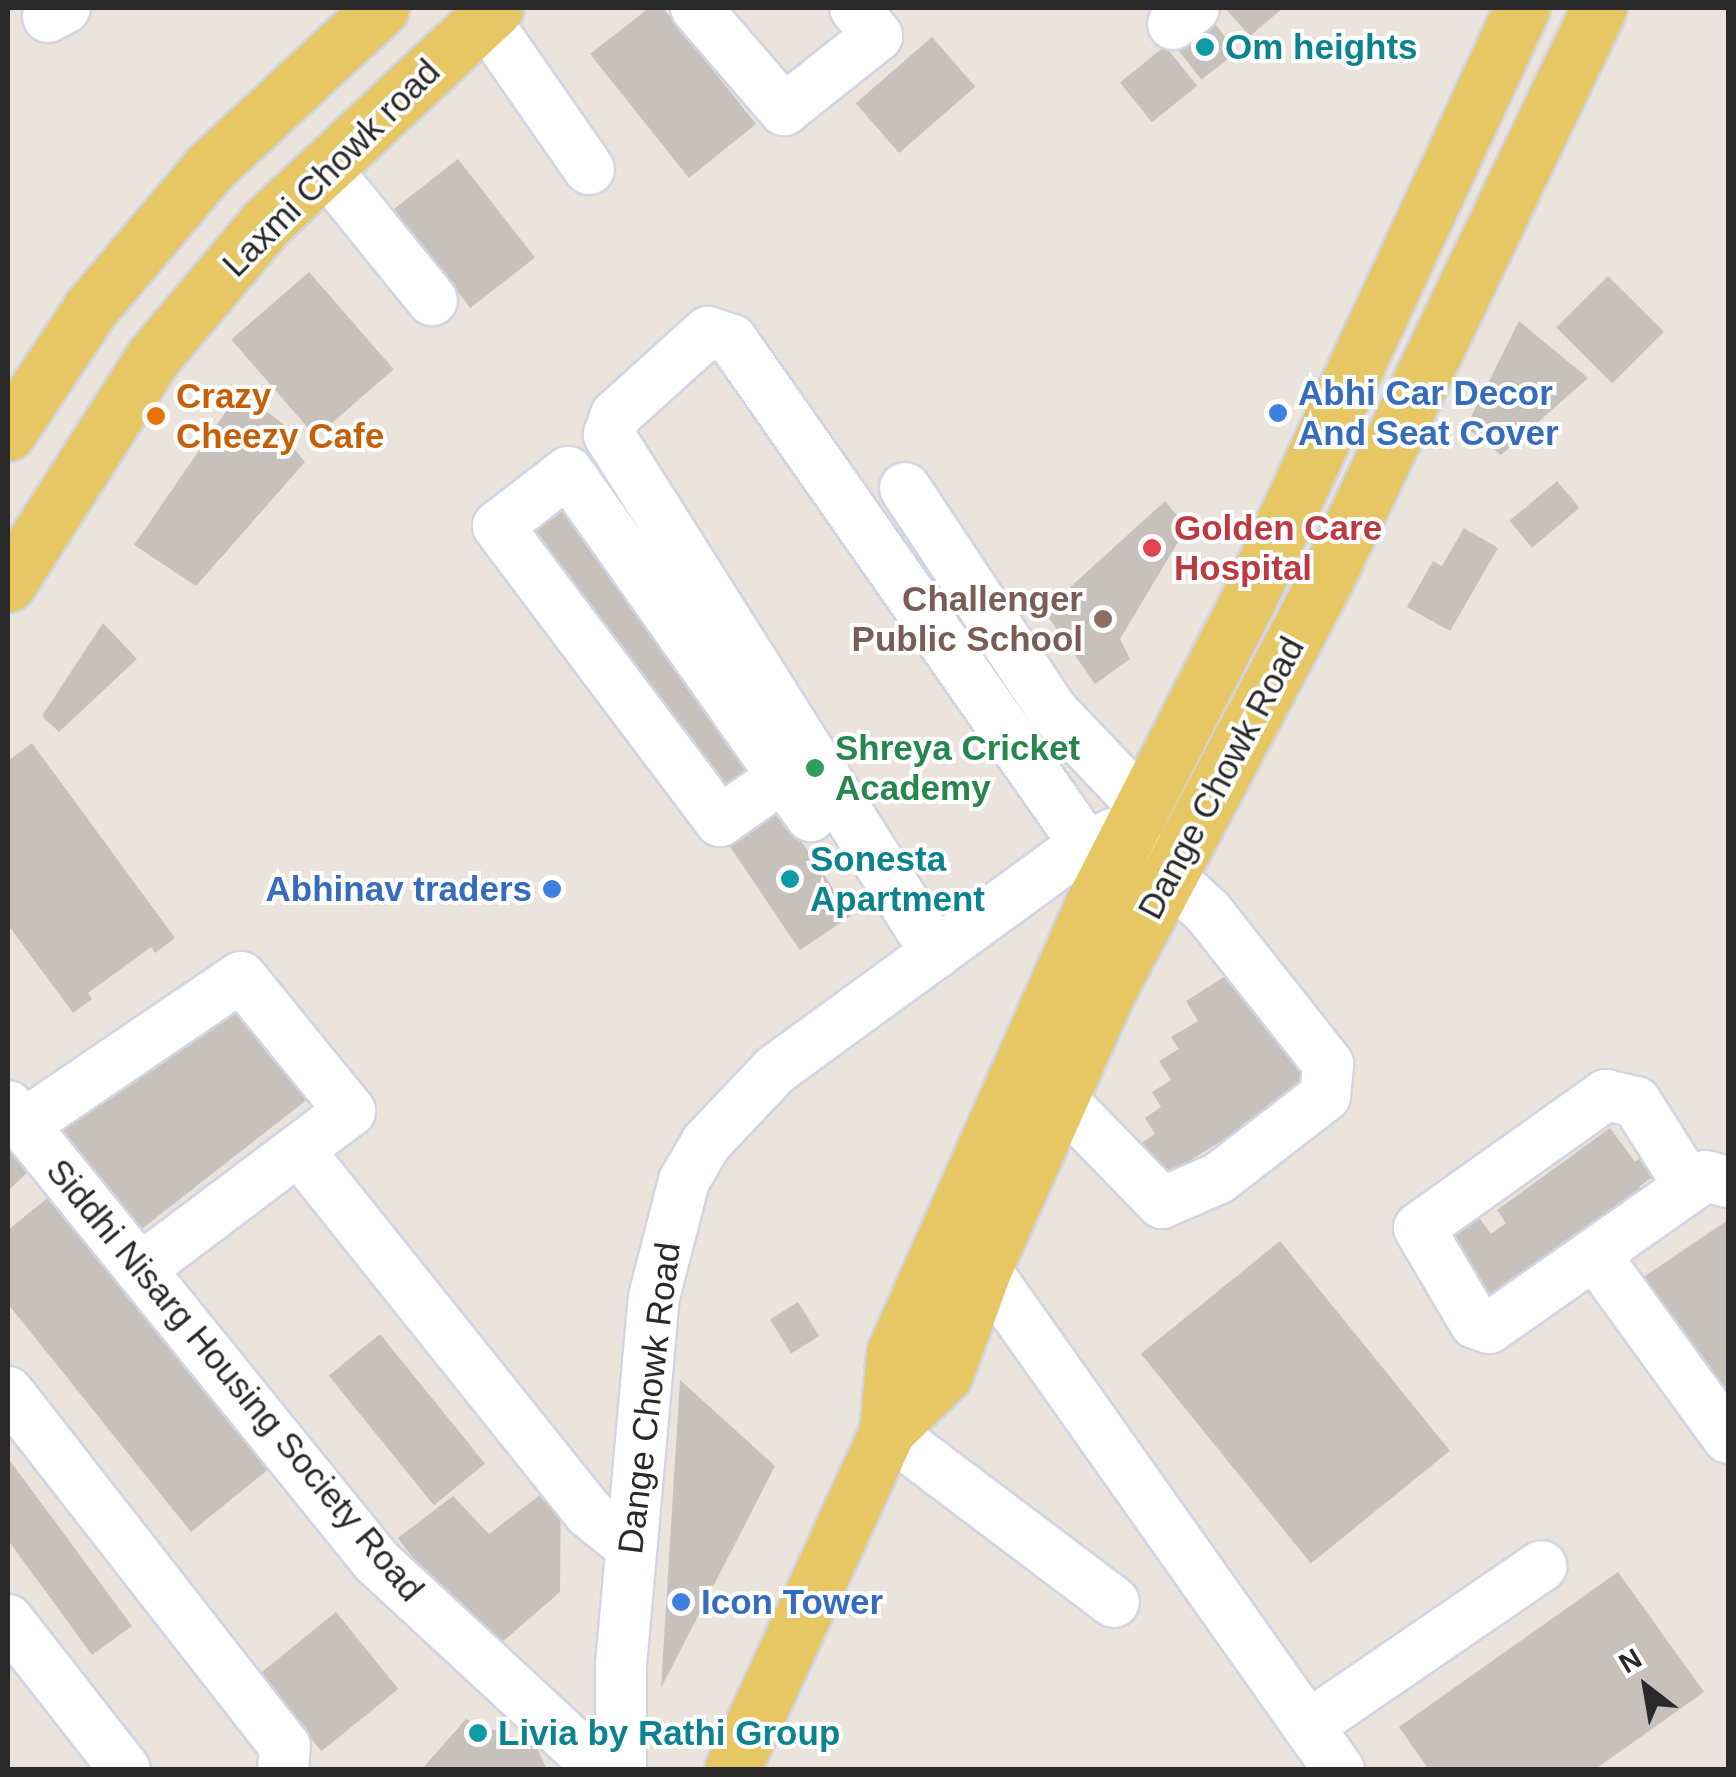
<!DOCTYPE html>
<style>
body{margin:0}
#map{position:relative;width:1736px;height:1777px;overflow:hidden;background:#ebe4dc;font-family:Helvetica,sans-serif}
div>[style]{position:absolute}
.building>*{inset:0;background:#c6c1bb;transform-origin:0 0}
.roads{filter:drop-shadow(2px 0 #d1d5e1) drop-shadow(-2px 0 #d1d5e1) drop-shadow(0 2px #d1d5e1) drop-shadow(0 -2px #d1d5e1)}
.minor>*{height:50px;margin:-25px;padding:0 25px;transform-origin:25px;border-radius:25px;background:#fff}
.major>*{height:55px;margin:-27.5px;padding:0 27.5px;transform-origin:27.5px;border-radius:27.5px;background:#e7c664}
.dots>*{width:28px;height:28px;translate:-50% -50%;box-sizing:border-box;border:5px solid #fff;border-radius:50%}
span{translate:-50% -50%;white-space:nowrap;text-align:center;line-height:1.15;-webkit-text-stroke:8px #fff;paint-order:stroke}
.culture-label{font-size:35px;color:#0d838f;font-weight:700}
.left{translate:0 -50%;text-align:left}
.street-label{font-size:35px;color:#292929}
.shop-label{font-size:35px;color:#366cbe;font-weight:700}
.right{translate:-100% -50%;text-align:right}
.food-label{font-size:35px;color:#c56008;font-weight:700}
.health-label{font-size:35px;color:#be3a42;font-weight:700}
.education-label{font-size:35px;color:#785e54;font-weight:700}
.leisure-label{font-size:35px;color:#27864d;font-weight:700}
.frame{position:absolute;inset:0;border:10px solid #292929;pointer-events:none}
.north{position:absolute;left:1596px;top:1637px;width:100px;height:100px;-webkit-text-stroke:8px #fff;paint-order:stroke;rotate:329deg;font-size:28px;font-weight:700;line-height:40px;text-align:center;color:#292929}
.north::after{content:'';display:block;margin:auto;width:35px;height:45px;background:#292929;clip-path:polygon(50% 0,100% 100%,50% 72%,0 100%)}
</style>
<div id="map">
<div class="building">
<i style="clip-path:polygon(649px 8px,663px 8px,756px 124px,689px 178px,590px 54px)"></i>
<i style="clip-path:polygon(1225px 8px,1283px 8px,1250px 36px)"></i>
<i style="left:1208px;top:15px;width:47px;height:45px;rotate:52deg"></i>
<i style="left:932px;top:37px;width:66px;height:101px;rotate:49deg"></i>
<i style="left:1165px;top:46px;width:51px;height:58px;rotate:51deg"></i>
<i style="left:458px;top:159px;width:125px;height:82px;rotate:52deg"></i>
<i style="left:309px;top:272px;width:129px;height:103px;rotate:49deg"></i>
<i style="left:1608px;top:276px;width:79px;height:73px;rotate:45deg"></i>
<i style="clip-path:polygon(1519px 321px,1588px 378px,1501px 455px,1466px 427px)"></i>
<i style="clip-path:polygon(240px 391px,291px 430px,291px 445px,305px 462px,196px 586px,134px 545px)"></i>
<i style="left:1557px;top:481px;width:35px;height:62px;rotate:50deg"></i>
<i style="clip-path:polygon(566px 489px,758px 763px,713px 792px,512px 528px)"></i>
<i style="clip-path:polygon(1165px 501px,1187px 527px,1120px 639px,1130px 659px,1095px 684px,1044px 611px)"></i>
<i style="clip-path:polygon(1464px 528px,1498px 548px,1450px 631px,1407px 607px,1433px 561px,1442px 566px)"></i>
<i style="clip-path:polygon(103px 623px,137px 659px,59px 732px,42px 716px)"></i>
<i style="clip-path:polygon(32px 743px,175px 938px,155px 953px,151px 947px,88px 993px,92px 999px,73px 1013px,8px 925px,8px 761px)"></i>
<i style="left:778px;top:807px;width:131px;height:62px;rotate:56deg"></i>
<i style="clip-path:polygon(1237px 969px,1310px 1086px,1152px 1184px,1130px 1150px,1155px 1134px,1145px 1118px,1161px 1107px,1152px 1092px,1171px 1080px,1159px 1061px,1179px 1049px,1171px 1037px,1198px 1021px,1186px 1001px)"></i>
<i style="left:225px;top:995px;width:133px;height:219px;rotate:52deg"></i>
<i style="clip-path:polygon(1610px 1128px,1635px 1162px,1654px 1149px,1666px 1167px,1639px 1187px,1648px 1198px,1613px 1224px,1605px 1213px,1489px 1297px,1444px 1235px,1475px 1212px,1491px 1234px,1506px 1223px,1497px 1210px)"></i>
<i style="clip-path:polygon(8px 1142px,29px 1171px,8px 1191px)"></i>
<i style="clip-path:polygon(50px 1196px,270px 1468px,191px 1532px,8px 1304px,8px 1230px)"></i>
<i style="clip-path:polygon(1728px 1220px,1728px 1398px,1642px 1278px)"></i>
<i style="left:1280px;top:1241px;width:270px;height:179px;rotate:51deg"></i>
<i style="left:798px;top:1302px;width:40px;height:33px;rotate:58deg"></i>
<i style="left:380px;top:1334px;width:167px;height:66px;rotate:51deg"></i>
<i style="clip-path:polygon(680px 1380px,775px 1466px,661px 1688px)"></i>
<i style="clip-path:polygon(8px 1458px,132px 1626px,92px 1655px,8px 1540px)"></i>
<i style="clip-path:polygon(561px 1479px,560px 1592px,486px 1656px,398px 1538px,453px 1496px,489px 1534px)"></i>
<i style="clip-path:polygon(1618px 1572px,1704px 1692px,1594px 1770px,1429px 1770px,1399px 1727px)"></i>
<i style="left:336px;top:1612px;width:99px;height:99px;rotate:51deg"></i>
<i style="clip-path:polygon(466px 1719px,536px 1746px,547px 1770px,421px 1770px)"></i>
</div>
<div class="roads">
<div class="minor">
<i style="left:696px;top:8px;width:135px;rotate:49.2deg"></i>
<i style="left:784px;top:110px;width:119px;rotate:-38.5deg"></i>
<i style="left:877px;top:36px;width:36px;rotate:-128deg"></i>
<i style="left:48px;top:17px;width:19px;rotate:-28deg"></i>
<i style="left:484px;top:18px;width:184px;rotate:55.2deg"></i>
<i style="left:1173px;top:24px;width:26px;rotate:-37deg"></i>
<i style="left:325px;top:168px;width:170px;rotate:51deg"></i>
<i style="left:905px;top:488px;width:266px;rotate:56.5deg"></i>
<i style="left:1052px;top:710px;width:134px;rotate:46.5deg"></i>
<i style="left:783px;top:777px;width:77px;rotate:145.1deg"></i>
<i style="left:720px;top:821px;width:369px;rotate:-127deg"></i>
<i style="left:498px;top:526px;width:88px;rotate:-37.6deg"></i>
<i style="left:568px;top:472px;width:421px;rotate:54.8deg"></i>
<i style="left:936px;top:953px;width:613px;rotate:-122.26deg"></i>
<i style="left:609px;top:435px;width:21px;rotate:-71deg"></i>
<i style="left:616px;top:415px;width:124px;rotate:-42.1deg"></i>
<i style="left:708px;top:332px;width:25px;rotate:18deg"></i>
<i style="left:732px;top:340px;width:618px;rotate:55.02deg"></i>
<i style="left:8px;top:1106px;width:585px;rotate:51.03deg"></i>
<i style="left:376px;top:1561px;width:308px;rotate:42.8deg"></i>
<i style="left:23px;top:1125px;width:263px;rotate:-34.2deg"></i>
<i style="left:241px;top:977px;width:173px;rotate:50.9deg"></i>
<i style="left:350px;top:1111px;width:263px;rotate:143deg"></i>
<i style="left:316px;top:1172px;width:437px;rotate:51.3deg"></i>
<i style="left:589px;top:1513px;width:53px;rotate:38.8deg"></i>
<i style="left:1689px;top:1186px;width:99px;rotate:-122.2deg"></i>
<i style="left:1636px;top:1102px;width:31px;rotate:-167deg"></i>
<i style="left:1606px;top:1095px;width:229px;rotate:144.6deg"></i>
<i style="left:1419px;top:1228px;width:110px;rotate:59.5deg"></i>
<i style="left:1475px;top:1323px;width:15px;rotate:20deg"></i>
<i style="left:1489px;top:1328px;width:264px;rotate:-35.1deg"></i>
<i style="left:1705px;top:1176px;width:24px;rotate:15deg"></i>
<i style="left:1595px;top:1255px;width:226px;rotate:54deg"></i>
<i style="left:984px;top:1268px;width:615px;rotate:54.73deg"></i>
<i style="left:8px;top:1392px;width:449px;rotate:52deg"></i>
<i style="left:285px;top:1746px;width:24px;rotate:95deg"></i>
<i style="left:887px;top:1431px;width:284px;rotate:37deg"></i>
<i style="left:8px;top:1620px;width:190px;rotate:52deg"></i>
<i style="left:1308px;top:1726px;width:283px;rotate:-34.4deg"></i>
<i style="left:621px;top:1770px;width:105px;rotate:-90deg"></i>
<i style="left:621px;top:1665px;width:369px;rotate:-84.9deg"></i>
<i style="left:654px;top:1297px;width:120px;rotate:-75.5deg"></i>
<i style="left:684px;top:1181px;width:44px;rotate:-59.9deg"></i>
<i style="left:706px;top:1143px;width:100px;rotate:-46.6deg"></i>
<i style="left:775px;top:1070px;width:363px;rotate:-36.1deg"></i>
<i style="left:1068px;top:856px;width:50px;rotate:-26.1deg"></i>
<i style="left:1113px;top:834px;width:16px;rotate:18deg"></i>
<i style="left:1128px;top:839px;width:108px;rotate:42.4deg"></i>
<i style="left:1208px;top:912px;width:194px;rotate:51.7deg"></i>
<i style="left:1328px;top:1064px;width:32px;rotate:95deg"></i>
<i style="left:1325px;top:1096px;width:134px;rotate:142.3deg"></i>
<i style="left:1219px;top:1178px;width:62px;rotate:156.3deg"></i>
<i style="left:1162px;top:1203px;width:146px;rotate:-134.2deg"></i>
</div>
<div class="major">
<i style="left:8px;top:433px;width:149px;rotate:-56.5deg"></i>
<i style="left:90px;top:309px;width:185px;rotate:-49.8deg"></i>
<i style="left:209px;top:168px;width:235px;rotate:-42.9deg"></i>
<i style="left:8px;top:584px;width:271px;rotate:-57.4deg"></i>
<i style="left:154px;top:356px;width:175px;rotate:-49.9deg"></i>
<i style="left:267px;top:222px;width:313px;rotate:-43.1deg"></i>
<i style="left:887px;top:1431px;width:81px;rotate:-44.5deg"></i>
<i style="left:945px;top:1374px;width:113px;rotate:-69.8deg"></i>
<i style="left:984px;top:1268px;width:306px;rotate:-65.9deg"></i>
<i style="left:1109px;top:989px;width:464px;rotate:-62.1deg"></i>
<i style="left:1326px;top:579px;width:633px;rotate:-64.45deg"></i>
<i style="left:732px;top:1770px;width:373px;rotate:-65.4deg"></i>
<i style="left:887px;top:1431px;width:78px;rotate:-84.9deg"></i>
<i style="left:894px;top:1353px;width:498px;rotate:-66.1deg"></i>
<i style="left:1096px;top:898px;width:332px;rotate:-63deg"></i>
<i style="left:1247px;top:602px;width:655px;rotate:-65.16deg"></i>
</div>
</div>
<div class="dots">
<i style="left:1205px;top:47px;background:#0f9aa8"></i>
<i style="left:1278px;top:413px;background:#3f7fe0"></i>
<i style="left:156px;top:416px;background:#e8710a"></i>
<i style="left:1152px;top:548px;background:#e0444e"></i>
<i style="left:1103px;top:619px;background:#8d6e63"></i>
<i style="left:815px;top:768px;background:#2e9e5b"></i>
<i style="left:790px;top:879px;background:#0f9aa8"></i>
<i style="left:552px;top:889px;background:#3f7fe0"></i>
<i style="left:681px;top:1602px;background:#3f7fe0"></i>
<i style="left:478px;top:1733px;background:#0f9aa8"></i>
</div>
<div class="culture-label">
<span class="left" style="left:1225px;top:47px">Om heights</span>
<span class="left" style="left:810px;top:879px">Sonesta<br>Apartment</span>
<span class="left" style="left:498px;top:1733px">Livia by Rathi Group</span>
</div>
<div class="street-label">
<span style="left:331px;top:168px;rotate:-45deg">Laxmi Chowk road</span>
<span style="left:1221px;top:778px;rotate:-62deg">Dange Chowk Road</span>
<span style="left:235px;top:1380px;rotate:50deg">Siddhi Nisarg Housing Society Road</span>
<span style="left:649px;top:1398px;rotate:-83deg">Dange Chowk Road</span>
</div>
<div class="shop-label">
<span class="left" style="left:1298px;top:413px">Abhi Car Decor<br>And Seat Cover</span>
<span class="right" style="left:532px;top:889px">Abhinav traders</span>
<span class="left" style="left:701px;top:1602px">Icon Tower</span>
</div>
<div class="food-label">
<span class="left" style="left:176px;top:416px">Crazy<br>Cheezy Cafe</span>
</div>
<div class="health-label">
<span class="left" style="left:1174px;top:548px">Golden Care<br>Hospital</span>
</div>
<div class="education-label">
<span class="right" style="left:1083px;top:619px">Challenger<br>Public School</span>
</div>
<div class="leisure-label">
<span class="left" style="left:835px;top:768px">Shreya Cricket<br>Academy</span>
</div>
<div class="frame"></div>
<div class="north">N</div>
</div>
